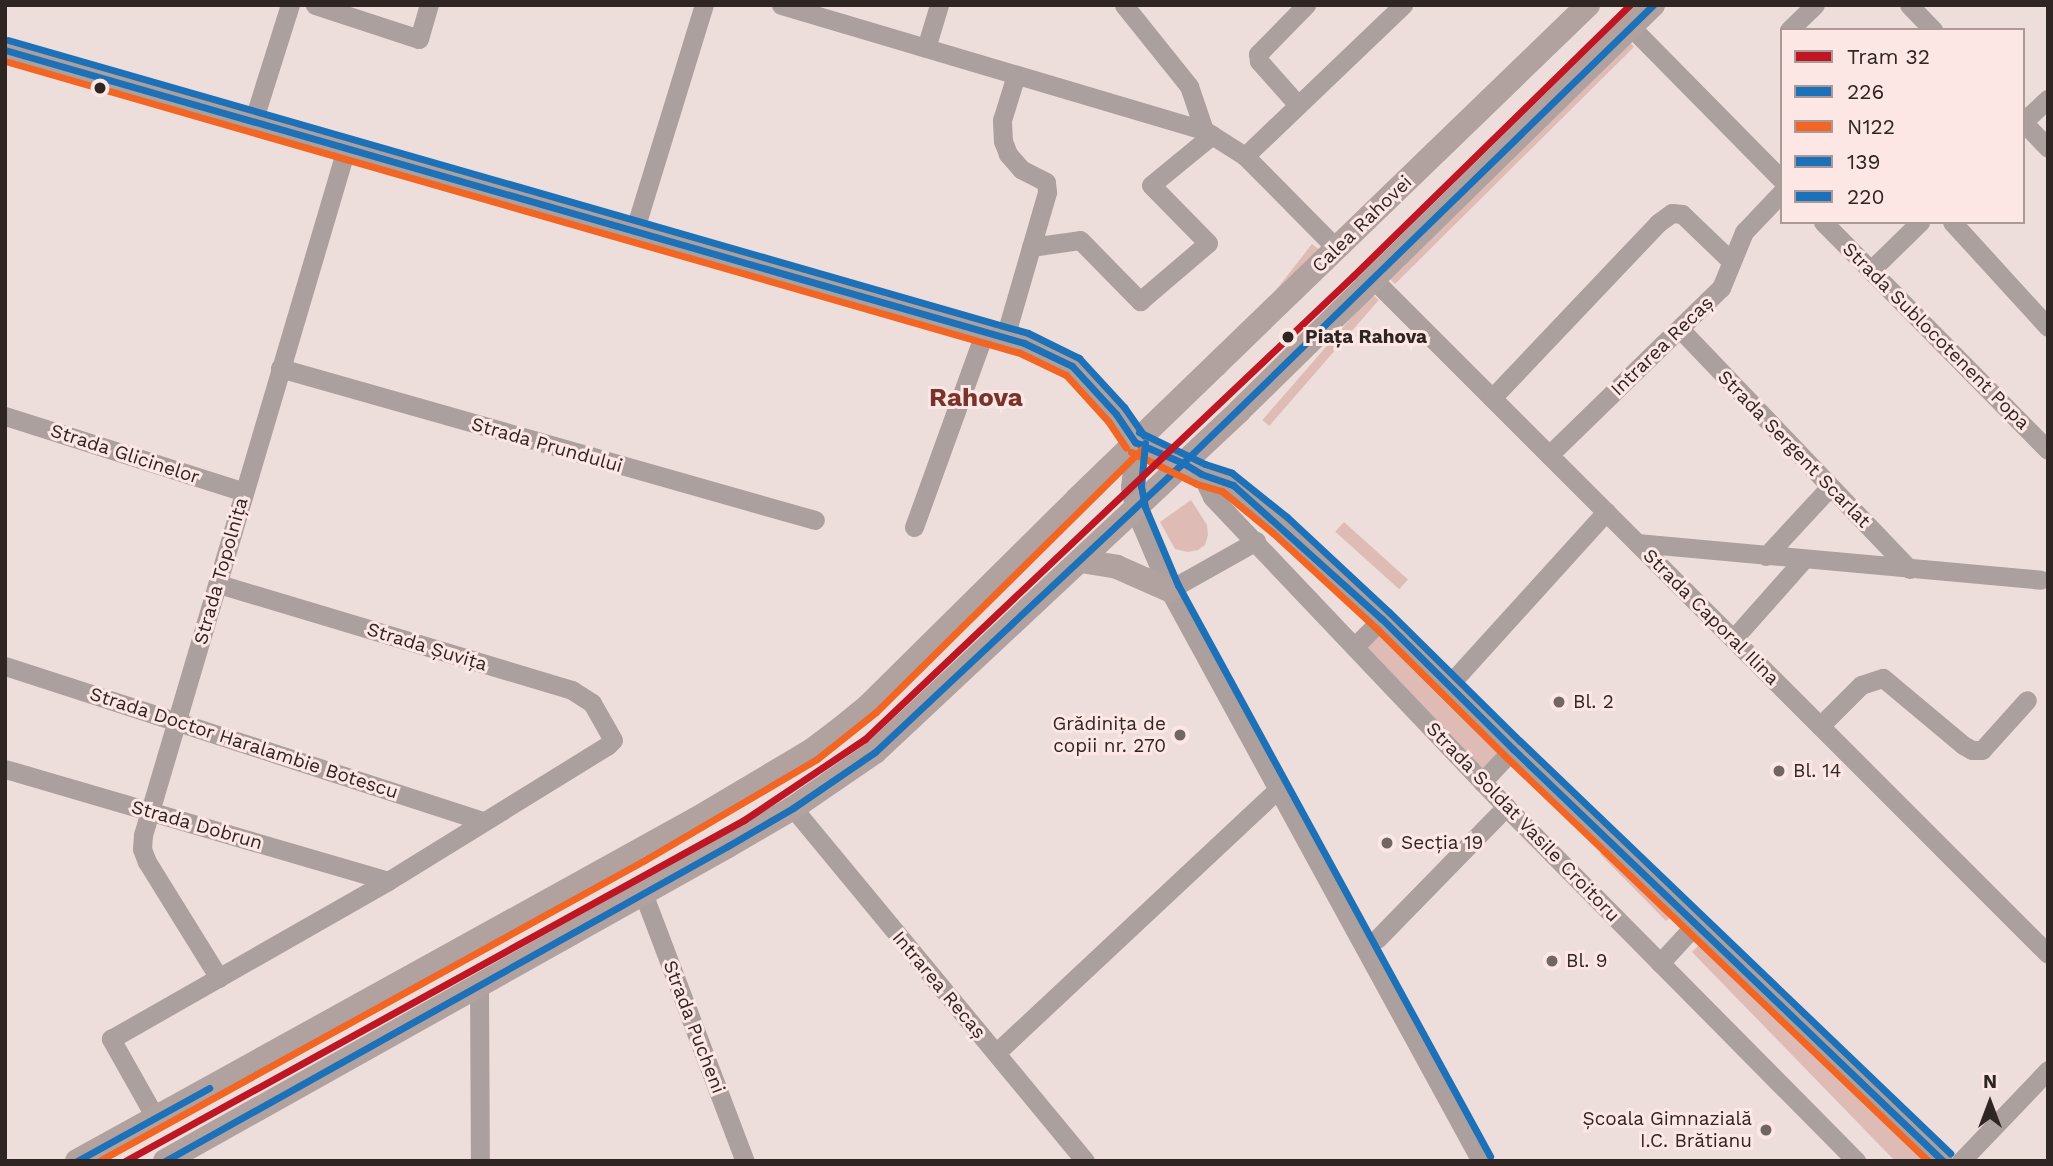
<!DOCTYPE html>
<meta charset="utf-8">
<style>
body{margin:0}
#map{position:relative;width:2053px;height:1166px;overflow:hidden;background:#eddedb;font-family:"Work Sans",sans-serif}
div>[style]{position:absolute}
.green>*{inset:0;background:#dfbbb5;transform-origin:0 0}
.minor>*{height:19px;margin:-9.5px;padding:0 9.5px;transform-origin:9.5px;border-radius:9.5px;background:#aca09e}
.major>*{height:24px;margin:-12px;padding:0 12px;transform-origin:12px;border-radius:12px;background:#b1a2a0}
.bus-1>*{height:7px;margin:-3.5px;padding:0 3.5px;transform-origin:3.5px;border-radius:3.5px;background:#1d71b8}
.bus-2>*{height:7px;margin:-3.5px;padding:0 3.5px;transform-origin:3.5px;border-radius:3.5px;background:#f26522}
.bus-3>*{height:7px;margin:-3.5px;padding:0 3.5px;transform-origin:3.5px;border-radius:3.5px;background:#1d71b8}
.bus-4>*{height:7px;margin:-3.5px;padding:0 3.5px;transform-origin:3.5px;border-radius:3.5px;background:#1d71b8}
.tram-1>*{height:7px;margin:-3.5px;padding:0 3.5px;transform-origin:3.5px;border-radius:3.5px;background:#be1622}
.dots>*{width:19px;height:19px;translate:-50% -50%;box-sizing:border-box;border:4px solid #fde7e4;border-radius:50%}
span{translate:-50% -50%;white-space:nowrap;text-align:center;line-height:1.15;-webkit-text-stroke:6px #fde7e4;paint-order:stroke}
.street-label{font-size:19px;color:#2f2523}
.stop-label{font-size:19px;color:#2f2523;font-weight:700}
.left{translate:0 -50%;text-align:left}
.poi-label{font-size:19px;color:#2f2523}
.right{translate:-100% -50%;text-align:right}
.district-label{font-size:26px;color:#79332a;font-weight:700}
.frame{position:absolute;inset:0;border:7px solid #2f2523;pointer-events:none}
.legend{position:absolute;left:1780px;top:28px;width:245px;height:196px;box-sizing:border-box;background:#fde7e4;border:2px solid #ab9997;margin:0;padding:9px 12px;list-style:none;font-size:21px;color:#2f2523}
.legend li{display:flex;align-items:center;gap:14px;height:35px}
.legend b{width:35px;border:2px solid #ab9997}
.north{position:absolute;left:1955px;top:1068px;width:70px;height:70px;-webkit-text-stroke:5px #fde7e4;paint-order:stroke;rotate:0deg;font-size:19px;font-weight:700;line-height:28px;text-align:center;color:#2f2523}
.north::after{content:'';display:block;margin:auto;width:24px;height:32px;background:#2f2523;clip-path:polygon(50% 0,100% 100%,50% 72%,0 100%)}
</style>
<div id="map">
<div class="green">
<i style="clip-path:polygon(1629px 41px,1634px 47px,1395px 284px,1388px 277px)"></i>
<i style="left:1312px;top:244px;width:11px;height:158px;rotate:38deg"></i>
<i style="left:1372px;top:294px;width:9px;height:167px;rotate:41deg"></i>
<i style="clip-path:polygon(1191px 500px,1207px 525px,1208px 535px,1205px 545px,1198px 550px,1188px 552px,1175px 549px,1160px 522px)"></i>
<i style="left:1344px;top:522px;width:86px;height:13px;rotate:42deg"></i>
<i style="clip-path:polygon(1381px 628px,1504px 752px,1484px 772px,1364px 643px)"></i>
<i style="clip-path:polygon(1602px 851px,1671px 917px,1666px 921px,1600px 854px)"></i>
<i style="clip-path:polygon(1700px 944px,1923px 1159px,1921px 1161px,1895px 1161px,1692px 952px)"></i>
</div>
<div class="minor">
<i style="left:315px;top:5px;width:109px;rotate:18.1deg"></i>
<i style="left:419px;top:39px;width:35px;rotate:-74deg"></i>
<i style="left:781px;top:5px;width:441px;rotate:16.5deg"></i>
<i style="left:1204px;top:130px;width:49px;rotate:32.4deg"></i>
<i style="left:1245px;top:156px;width:129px;rotate:45.3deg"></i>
<i style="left:1124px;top:5px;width:104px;rotate:51.3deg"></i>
<i style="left:1189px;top:86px;width:46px;rotate:71.2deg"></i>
<i style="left:1909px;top:5px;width:35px;rotate:46deg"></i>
<i style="left:1631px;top:27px;width:215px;rotate:45.4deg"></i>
<i style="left:1789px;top:30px;width:36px;rotate:-44deg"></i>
<i style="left:926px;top:48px;width:45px;rotate:-73.2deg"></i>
<i style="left:5px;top:50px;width:1060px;rotate:16.04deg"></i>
<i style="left:1024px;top:343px;width:53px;rotate:25.6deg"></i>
<i style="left:1072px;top:366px;width:65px;rotate:47.5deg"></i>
<i style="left:1116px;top:414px;width:34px;rotate:56deg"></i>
<i style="left:1298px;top:105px;width:59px;rotate:-131.6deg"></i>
<i style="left:1259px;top:61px;width:7px;rotate:-98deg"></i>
<i style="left:1258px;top:54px;width:69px;rotate:-45.6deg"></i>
<i style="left:253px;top:122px;width:123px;rotate:-72.5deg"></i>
<i style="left:2023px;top:122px;width:36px;rotate:46deg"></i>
<i style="left:2023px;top:122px;width:34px;rotate:-43deg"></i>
<i style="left:1245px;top:156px;width:219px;rotate:-43.7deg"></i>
<i style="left:1823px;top:222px;width:320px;rotate:45.4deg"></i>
<i style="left:1952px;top:222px;width:142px;rotate:47.6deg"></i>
<i style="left:634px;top:232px;width:238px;rotate:-72.9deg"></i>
<i style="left:1031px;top:247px;width:49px;rotate:-8.1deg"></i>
<i style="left:1080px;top:240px;width:86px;rotate:45.5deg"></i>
<i style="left:1140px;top:301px;width:89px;rotate:-40.5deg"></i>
<i style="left:1208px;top:243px;width:81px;rotate:-134.5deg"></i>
<i style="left:1151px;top:185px;width:79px;rotate:-39.3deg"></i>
<i style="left:1871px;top:270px;width:69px;rotate:-44.4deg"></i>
<i style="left:1374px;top:280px;width:953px;rotate:45deg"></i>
<i style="left:1680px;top:329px;width:332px;rotate:46.3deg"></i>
<i style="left:1005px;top:337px;width:151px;rotate:-73.8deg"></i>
<i style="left:1047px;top:192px;width:10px;rotate:-96deg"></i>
<i style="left:1046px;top:182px;width:28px;rotate:-153deg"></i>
<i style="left:1021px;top:169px;width:20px;rotate:-131deg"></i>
<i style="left:1008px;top:154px;width:14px;rotate:-111deg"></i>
<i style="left:1003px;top:141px;width:21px;rotate:-93deg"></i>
<i style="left:1002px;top:120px;width:47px;rotate:-72.7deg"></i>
<i style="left:280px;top:368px;width:556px;rotate:15.86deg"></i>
<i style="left:1492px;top:398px;width:241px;rotate:-46.5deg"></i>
<i style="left:1658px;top:223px;width:17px;rotate:-36deg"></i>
<i style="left:1672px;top:213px;width:10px;rotate:6deg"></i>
<i style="left:1682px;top:214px;width:68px;rotate:43.8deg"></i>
<i style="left:5px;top:416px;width:251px;rotate:17.6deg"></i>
<i style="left:1135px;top:442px;width:52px;rotate:23.6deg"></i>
<i style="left:1183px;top:463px;width:21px;rotate:31deg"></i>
<i style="left:1201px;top:474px;width:27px;rotate:17deg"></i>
<i style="left:1227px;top:482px;width:68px;rotate:39.1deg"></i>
<i style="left:1280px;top:525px;width:139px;rotate:42.7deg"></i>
<i style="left:1382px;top:619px;width:185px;rotate:44.8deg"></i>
<i style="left:1513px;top:749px;width:596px;rotate:43.78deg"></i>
<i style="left:1135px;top:442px;width:45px;rotate:96.3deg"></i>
<i style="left:1130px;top:487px;width:24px;rotate:78deg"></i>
<i style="left:1135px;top:510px;width:87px;rotate:67deg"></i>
<i style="left:1169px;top:590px;width:651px;rotate:61.35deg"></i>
<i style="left:1549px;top:455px;width:240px;rotate:-44.2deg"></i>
<i style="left:1721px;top:288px;width:61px;rotate:-67.7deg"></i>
<i style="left:1744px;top:232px;width:55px;rotate:-46.5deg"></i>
<i style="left:1201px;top:474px;width:25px;rotate:64deg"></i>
<i style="left:1212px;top:497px;width:427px;rotate:46.5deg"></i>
<i style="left:1506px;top:807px;width:498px;rotate:45.3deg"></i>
<i style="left:914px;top:527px;width:208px;rotate:-70.1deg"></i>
<i style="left:1637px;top:543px;width:405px;rotate:5.2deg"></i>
<i style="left:1766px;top:556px;width:94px;rotate:-47.2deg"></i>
<i style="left:1169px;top:590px;width:100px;rotate:-29.4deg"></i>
<i style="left:1733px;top:639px;width:107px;rotate:-48.4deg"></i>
<i style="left:1355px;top:646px;width:38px;rotate:-45deg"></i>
<i style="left:5px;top:666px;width:503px;rotate:17.97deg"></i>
<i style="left:1449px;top:685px;width:234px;rotate:-47.8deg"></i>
<i style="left:1820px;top:726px;width:58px;rotate:-45deg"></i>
<i style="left:1861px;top:685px;width:23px;rotate:-18deg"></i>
<i style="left:1883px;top:678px;width:104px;rotate:39.9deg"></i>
<i style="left:1963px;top:745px;width:10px;rotate:29deg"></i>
<i style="left:1972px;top:750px;width:10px"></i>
<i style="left:1982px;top:750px;width:67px;rotate:-48deg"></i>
<i style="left:5px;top:769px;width:399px;rotate:16.3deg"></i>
<i style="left:1482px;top:782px;width:45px;rotate:-46.8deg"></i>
<i style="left:793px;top:808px;width:458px;rotate:50.4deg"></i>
<i style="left:643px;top:893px;width:287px;rotate:69.2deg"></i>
<i style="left:1377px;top:939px;width:185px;rotate:-45.7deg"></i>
<i style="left:1660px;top:963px;width:52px;rotate:-47.4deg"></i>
<i style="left:219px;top:978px;width:137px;rotate:-121.8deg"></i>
<i style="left:147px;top:862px;width:14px;rotate:-111deg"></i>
<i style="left:142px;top:849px;width:14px;rotate:-86deg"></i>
<i style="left:143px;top:835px;width:715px;rotate:-73.52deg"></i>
<i style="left:479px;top:987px;width:174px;rotate:89.7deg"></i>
<i style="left:996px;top:1053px;width:388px;rotate:-43.1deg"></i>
<i style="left:155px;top:1117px;width:90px;rotate:-119.4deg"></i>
<i style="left:111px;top:1039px;width:319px;rotate:-29.7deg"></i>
<i style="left:388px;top:881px;width:257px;rotate:-31.7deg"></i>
<i style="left:607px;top:746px;width:8px;rotate:-45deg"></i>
<i style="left:613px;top:740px;width:43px;rotate:-119.6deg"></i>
<i style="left:592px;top:703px;width:24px;rotate:-147deg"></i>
<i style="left:572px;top:690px;width:370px;rotate:-163.3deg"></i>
<i style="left:1961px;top:1161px;width:126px;rotate:-46.3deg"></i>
</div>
<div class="major">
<i style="left:1081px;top:561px;width:36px;rotate:9deg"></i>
<i style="left:1117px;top:567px;width:57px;rotate:23.9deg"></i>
<i style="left:77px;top:1161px;width:707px;rotate:-28.92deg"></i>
<i style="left:696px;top:819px;width:135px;rotate:-30.7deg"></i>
<i style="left:812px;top:750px;width:36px;rotate:-37deg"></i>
<i style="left:841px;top:728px;width:36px;rotate:-39deg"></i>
<i style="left:869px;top:705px;width:293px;rotate:-44.7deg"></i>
<i style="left:1077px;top:499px;width:711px;rotate:-44.03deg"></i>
<i style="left:165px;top:1161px;width:645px;rotate:-29.23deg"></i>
<i style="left:728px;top:846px;width:75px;rotate:-30.3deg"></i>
<i style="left:793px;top:808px;width:99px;rotate:-34.3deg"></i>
<i style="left:875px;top:752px;width:499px;rotate:-43.1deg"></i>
<i style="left:1239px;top:411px;width:580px;rotate:-44.44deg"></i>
</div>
<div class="bus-1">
<i style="left:5px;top:50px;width:1060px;rotate:16.04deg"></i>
<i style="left:1024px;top:343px;width:53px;rotate:25.6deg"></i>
<i style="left:1072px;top:366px;width:65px;rotate:47.5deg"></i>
<i style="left:1116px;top:414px;width:34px;rotate:56deg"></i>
<i style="left:77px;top:1161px;width:151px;rotate:-28.9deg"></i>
<i style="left:165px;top:1161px;width:645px;rotate:-29.23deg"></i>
<i style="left:728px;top:846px;width:75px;rotate:-30.3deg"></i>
<i style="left:793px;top:808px;width:99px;rotate:-34.3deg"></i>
<i style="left:875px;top:752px;width:422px;rotate:-43.2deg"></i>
<i style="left:1183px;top:463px;width:52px;rotate:-156.4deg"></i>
</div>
<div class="bus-2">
<i style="left:5px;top:61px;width:1056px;rotate:16.05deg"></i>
<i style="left:1020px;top:353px;width:51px;rotate:25.6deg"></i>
<i style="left:1066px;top:375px;width:62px;rotate:47.6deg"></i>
<i style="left:1108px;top:421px;width:32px;rotate:56deg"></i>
<i style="left:1131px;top:452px;width:73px;rotate:25.9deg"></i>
<i style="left:1197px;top:484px;width:26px;rotate:16deg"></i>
<i style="left:1222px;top:491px;width:66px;rotate:39.5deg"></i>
<i style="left:1273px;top:533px;width:139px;rotate:42.7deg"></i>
<i style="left:1375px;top:627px;width:185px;rotate:44.8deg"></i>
<i style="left:1506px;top:757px;width:584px;rotate:43.75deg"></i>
<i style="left:99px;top:1161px;width:623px;rotate:-28.87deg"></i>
<i style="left:645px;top:860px;width:199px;rotate:-30.4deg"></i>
<i style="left:817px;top:759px;width:75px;rotate:-38.5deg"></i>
<i style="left:876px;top:712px;width:374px;rotate:-44.7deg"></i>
</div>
<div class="bus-3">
<i style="left:8px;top:40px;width:1061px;rotate:16.03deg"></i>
<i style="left:1028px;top:333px;width:57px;rotate:26.1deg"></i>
<i style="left:1079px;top:358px;width:67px;rotate:47.4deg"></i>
<i style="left:1124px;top:407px;width:35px;rotate:55deg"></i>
<i style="left:1139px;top:432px;width:73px;rotate:25.9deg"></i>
<i style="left:1205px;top:464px;width:28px;rotate:18deg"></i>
<i style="left:1232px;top:473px;width:70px;rotate:38.7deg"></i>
<i style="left:1287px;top:517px;width:139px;rotate:43deg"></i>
<i style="left:1389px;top:612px;width:184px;rotate:44.6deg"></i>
<i style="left:1520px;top:741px;width:596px;rotate:43.78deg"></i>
<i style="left:1145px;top:443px;width:43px;rotate:95.3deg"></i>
<i style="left:1141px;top:486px;width:21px;rotate:79deg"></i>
<i style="left:1145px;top:507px;width:85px;rotate:67.1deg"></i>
<i style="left:1178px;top:585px;width:651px;rotate:61.35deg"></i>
</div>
<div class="bus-4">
<i style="left:1653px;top:5px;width:656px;rotate:135.74deg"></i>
<i style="left:1183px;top:463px;width:21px;rotate:31deg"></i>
<i style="left:1201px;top:474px;width:34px;rotate:19deg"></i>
<i style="left:1233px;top:485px;width:200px;rotate:42deg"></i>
<i style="left:1382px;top:619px;width:185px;rotate:44.8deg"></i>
<i style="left:1513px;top:749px;width:596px;rotate:43.78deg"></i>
</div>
<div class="tram-1">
<i style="left:125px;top:1161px;width:707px;rotate:-28.85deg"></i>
<i style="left:744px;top:820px;width:146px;rotate:-33.8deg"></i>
<i style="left:865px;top:739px;width:673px;rotate:-43.49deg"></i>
<i style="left:1353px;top:276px;width:388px;rotate:-44.4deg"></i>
</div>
<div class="dots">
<i style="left:100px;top:88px;background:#2f2523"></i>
<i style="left:1288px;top:337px;background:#2f2523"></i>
<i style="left:1559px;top:702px;background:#726663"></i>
<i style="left:1180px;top:735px;background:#726663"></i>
<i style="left:1779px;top:771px;background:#726663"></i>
<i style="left:1387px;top:843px;background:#726663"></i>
<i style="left:1552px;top:961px;background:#726663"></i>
<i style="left:1766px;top:1130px;background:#726663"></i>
</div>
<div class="street-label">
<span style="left:1362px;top:224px;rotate:-44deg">Calea Rahovei</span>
<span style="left:1936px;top:336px;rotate:45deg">Strada Sublocotenent Popa</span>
<span style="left:1662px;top:346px;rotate:-44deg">Intrarea Recaș</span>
<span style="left:547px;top:445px;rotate:16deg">Strada Prundului</span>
<span style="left:1794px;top:449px;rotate:46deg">Strada Sergent Scarlat</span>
<span style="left:125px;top:454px;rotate:18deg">Strada Glicinelor</span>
<span style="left:221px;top:571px;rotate:-74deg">Strada Topolnița</span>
<span style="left:1711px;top:617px;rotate:45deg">Strada Caporal Ilina</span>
<span style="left:427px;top:647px;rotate:17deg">Strada Șuvița</span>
<span style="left:244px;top:743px;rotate:18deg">Strada Doctor Haralambie Botescu</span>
<span style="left:1523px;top:822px;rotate:46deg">Strada Soldat Vasile Croitoru</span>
<span style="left:197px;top:825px;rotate:16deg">Strada Dobrun</span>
<span style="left:939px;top:985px;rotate:50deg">Intrarea Recaș</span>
<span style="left:694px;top:1027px;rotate:69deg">Strada Pucheni</span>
</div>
<div class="stop-label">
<span class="left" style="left:1305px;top:337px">Piața Rahova</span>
</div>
<div class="poi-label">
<span class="left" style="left:1573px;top:702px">Bl. 2</span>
<span class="right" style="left:1166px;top:735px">Grădinița de<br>copii nr. 270</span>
<span class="left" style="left:1793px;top:771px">Bl. 14</span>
<span class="left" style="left:1401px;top:843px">Secția 19</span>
<span class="left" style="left:1566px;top:961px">Bl. 9</span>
<span class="right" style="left:1752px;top:1130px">Școala Gimnazială<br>I.C. Brătianu</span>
</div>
<div class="district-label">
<span style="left:976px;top:398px">Rahova</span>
</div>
<div class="frame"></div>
<ul class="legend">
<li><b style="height:9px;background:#be1622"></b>Tram 32</li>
<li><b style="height:9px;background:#1d71b8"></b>226</li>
<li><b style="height:9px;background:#f26522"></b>N122</li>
<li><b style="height:9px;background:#1d71b8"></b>139</li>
<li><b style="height:9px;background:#1d71b8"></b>220</li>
</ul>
<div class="north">N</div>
</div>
